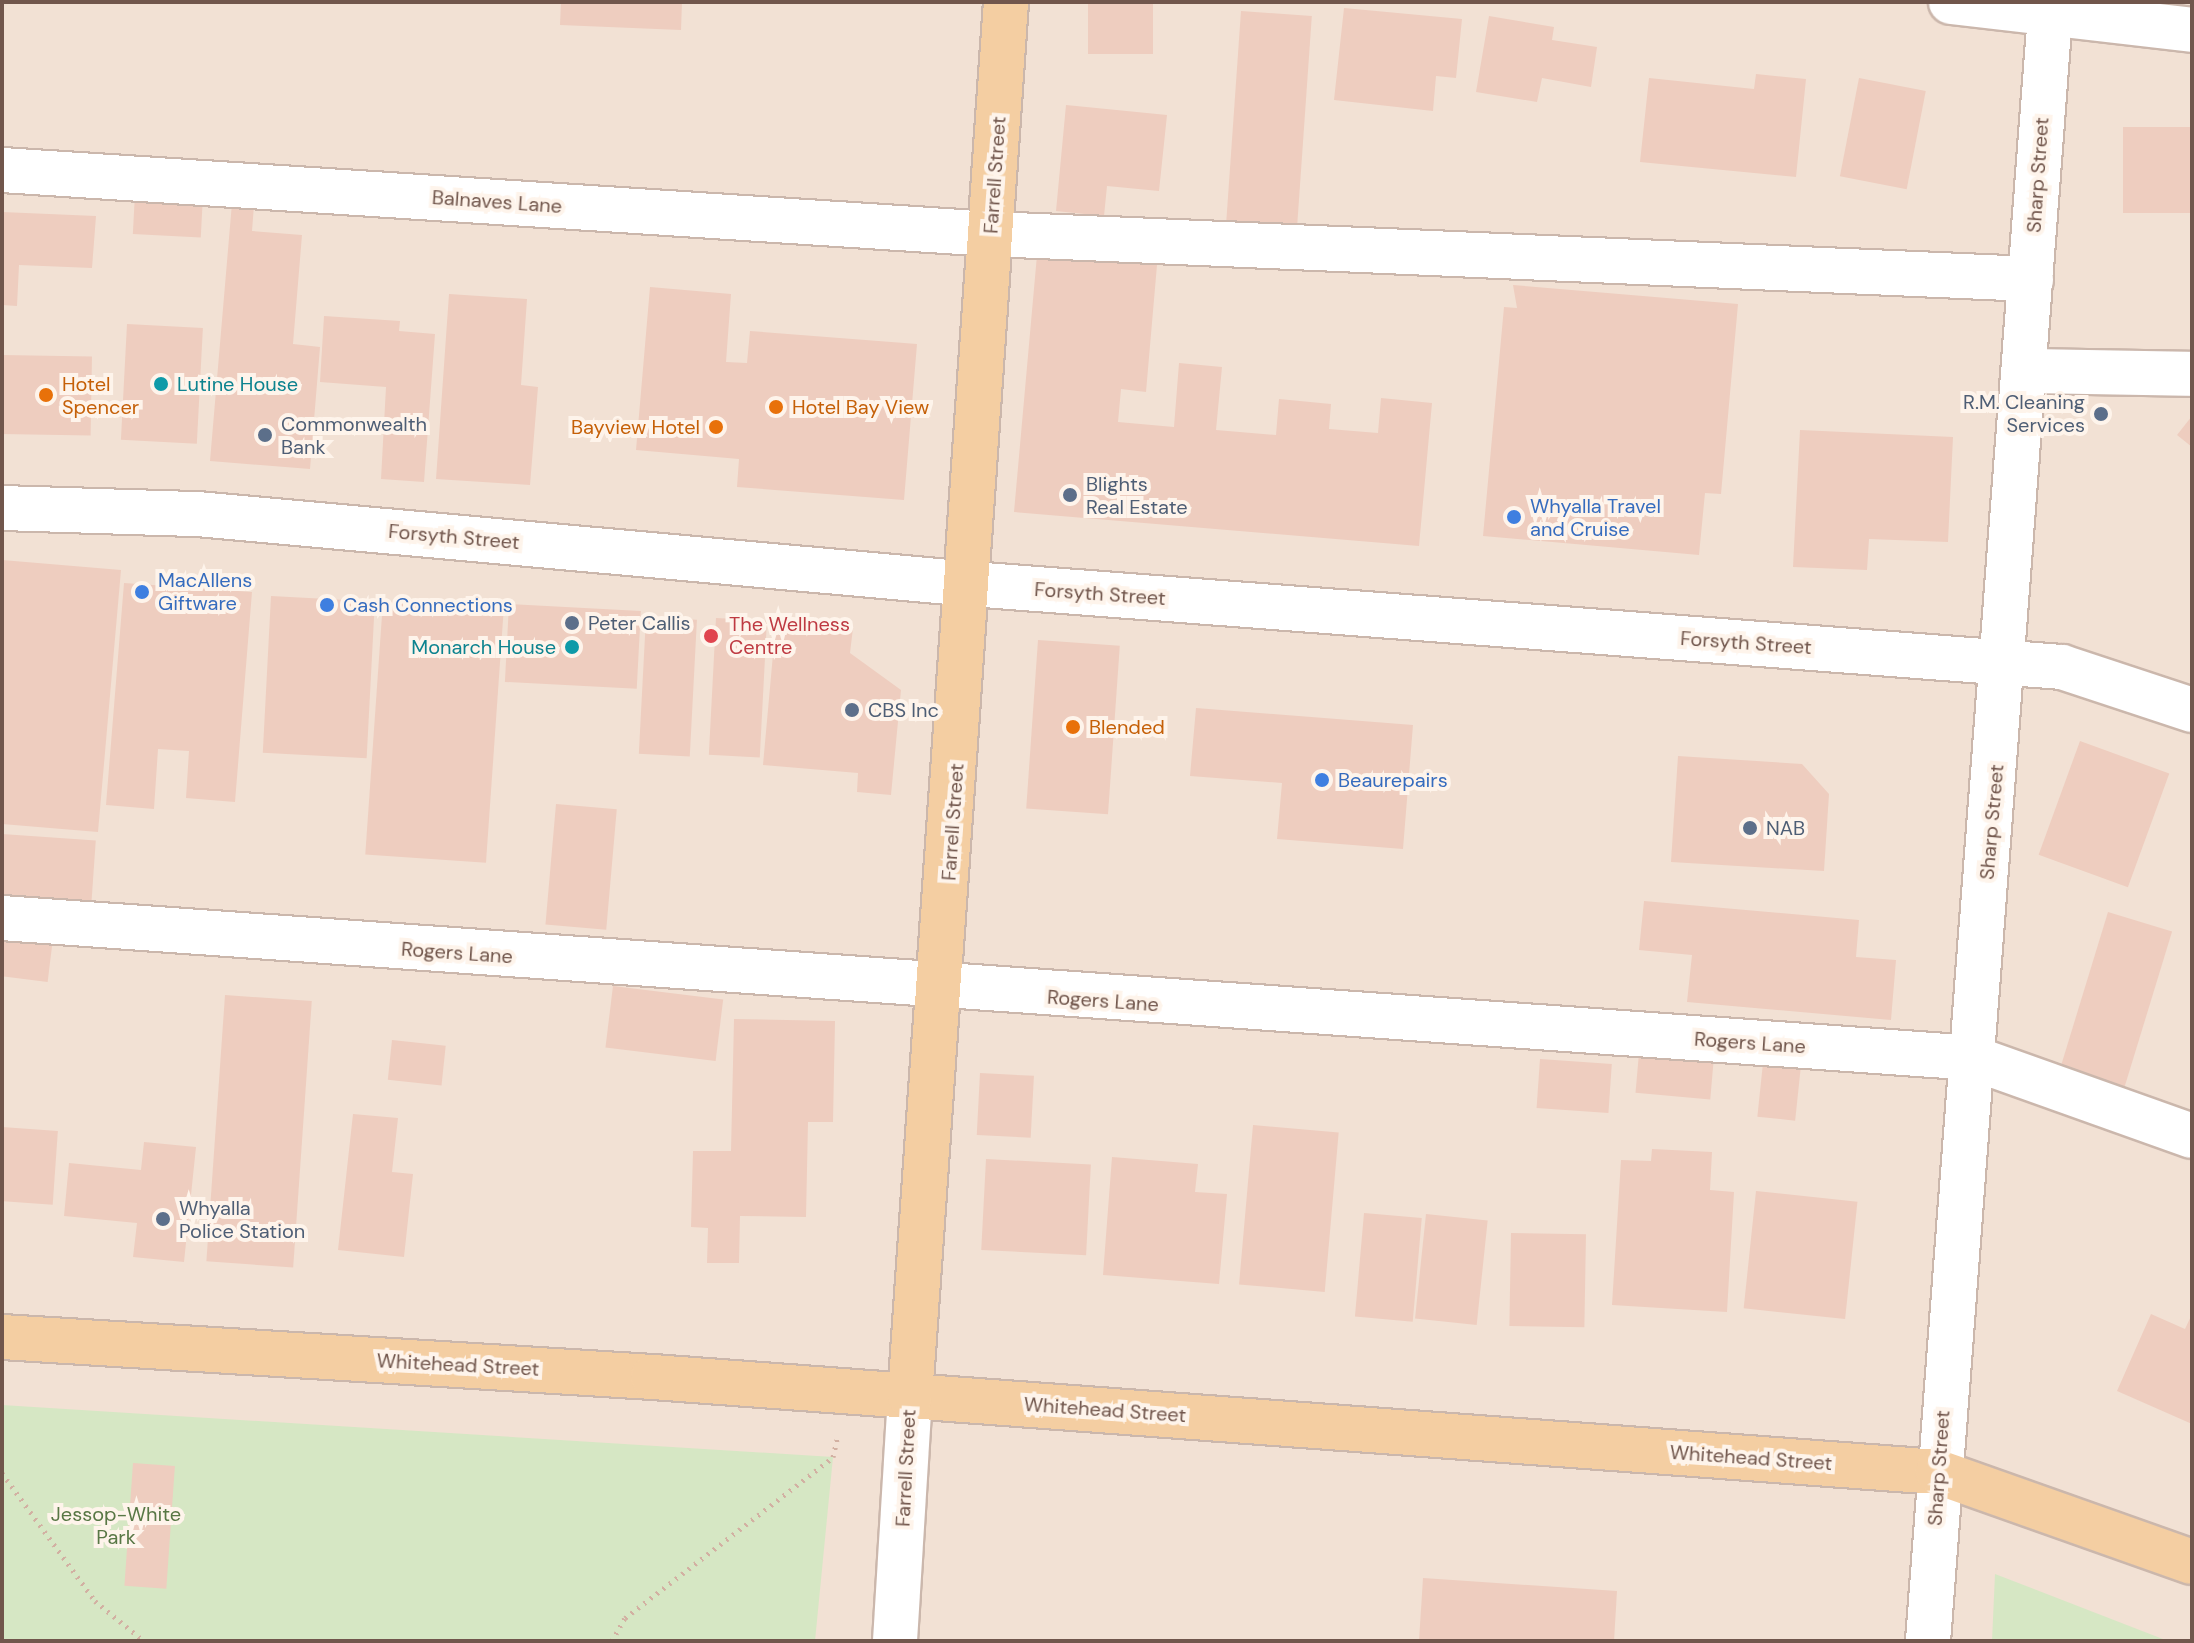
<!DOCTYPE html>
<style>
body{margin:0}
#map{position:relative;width:2194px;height:1643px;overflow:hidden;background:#faf0e5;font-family:"DM Sans",sans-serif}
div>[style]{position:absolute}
.residential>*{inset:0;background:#f2e1d4;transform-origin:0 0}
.green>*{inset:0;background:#d6e7c4}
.building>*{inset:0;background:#eecdbf;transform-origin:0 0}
.path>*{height:5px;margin-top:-2.5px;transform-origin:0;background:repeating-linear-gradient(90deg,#d2b0a2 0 2px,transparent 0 8px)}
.roads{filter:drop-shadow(2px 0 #cbb7ac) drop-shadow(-2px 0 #cbb7ac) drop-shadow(0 2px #cbb7ac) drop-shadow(0 -2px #cbb7ac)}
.minor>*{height:44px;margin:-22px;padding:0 22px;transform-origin:22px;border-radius:22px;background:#fff}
.major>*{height:44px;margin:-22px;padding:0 22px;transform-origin:22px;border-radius:22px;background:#f4cea2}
.dots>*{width:22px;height:22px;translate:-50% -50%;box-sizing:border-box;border:4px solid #fef4eb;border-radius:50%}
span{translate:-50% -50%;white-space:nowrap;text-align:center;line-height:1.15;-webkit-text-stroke:8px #fef4eb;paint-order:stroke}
.street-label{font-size:20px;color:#71564c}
.food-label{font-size:20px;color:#c56008}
.left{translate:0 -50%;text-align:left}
.right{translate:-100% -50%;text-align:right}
.culture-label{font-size:20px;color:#0d838f}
.service-label{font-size:20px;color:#4e5e75}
.shop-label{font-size:20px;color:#366cbe}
.health-label{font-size:20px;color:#be3a42}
.park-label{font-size:20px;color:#587745}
.frame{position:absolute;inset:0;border:4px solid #71564c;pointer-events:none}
</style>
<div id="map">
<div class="residential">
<i style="left:2px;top:2px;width:2190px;height:1639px"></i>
</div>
<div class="green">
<i style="clip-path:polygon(2px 1405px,833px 1457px,815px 1641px,2px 1641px)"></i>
<i style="clip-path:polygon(1995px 1574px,2168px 1641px,1992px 1641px)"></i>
</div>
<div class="building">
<i style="clip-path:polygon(561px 2px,682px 2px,681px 30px,560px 25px)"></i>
<i style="left:1088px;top:2px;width:65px;height:52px"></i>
<i style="clip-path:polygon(1344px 8px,1462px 19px,1456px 78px,1436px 76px,1433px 111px,1334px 100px)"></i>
<i style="left:1241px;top:11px;width:71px;height:218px;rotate:4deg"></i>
<i style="clip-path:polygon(1489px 16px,1554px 27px,1552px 40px,1597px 47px,1591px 87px,1542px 78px,1537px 102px,1476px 92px)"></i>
<i style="clip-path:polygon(1756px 74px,1806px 79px,1796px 177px,1640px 162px,1649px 78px,1754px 89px)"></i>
<i style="left:1859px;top:78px;width:68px;height:100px;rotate:11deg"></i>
<i style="clip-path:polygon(1066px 105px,1167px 115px,1159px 191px,1107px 186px,1104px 216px,1056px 211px)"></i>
<i style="left:2192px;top:127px;width:86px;height:69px;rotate:90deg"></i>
<i style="left:135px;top:193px;width:68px;height:41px;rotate:3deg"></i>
<i style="clip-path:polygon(232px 203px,254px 205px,252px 231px,302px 235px,293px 344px,320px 347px,310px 469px,210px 461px)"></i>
<i style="clip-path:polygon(2px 212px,96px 216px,92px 268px,19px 265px,17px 306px,2px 305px)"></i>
<i style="clip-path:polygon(1037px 255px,1157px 265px,1146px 392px,1121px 389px,1118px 422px,1174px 427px,1179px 363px,1222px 367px,1216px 430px,1276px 435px,1279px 399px,1331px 404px,1329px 429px,1378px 433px,1381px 398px,1432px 403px,1419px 546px,1014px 512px)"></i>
<i style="clip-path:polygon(1513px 285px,1738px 304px,1721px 494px,1705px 493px,1699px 555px,1483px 536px,1504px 307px,1517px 308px)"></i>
<i style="clip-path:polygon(650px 287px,731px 294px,726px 362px,747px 363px,750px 331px,917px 344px,904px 500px,737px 487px,739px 459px,636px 450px)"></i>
<i style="clip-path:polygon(449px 294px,527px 299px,521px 385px,538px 387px,530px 485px,436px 479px)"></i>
<i style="clip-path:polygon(324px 316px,400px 321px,399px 331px,435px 334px,424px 482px,381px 479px,386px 387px,320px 382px)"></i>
<i style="left:127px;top:324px;width:76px;height:116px;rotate:3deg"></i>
<i style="left:2px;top:355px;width:90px;height:79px;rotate:1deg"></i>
<i style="clip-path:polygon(2192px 416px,2192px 447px,2177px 435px)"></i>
<i style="clip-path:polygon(1800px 430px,1953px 437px,1948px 542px,1869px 539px,1867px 570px,1793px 567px)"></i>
<i style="clip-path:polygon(2px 560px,121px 570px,98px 832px,2px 824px)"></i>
<i style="clip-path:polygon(124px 583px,252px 592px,235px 802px,186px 798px,189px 751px,158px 749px,154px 809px,106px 805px)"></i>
<i style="left:271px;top:596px;width:104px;height:157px;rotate:3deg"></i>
<i style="left:383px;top:601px;width:121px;height:254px;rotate:4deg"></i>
<i style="left:509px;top:604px;width:132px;height:78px;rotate:3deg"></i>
<i style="left:646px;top:617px;width:51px;height:137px;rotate:3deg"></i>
<i style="left:716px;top:618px;width:51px;height:137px;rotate:3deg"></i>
<i style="clip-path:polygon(776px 621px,853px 628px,850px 653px,901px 690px,891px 795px,857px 792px,858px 773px,763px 765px)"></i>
<i style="left:1038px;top:640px;width:82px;height:169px;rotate:4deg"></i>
<i style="clip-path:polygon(1196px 708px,1413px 725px,1403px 849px,1277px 839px,1282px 783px,1190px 776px)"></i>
<i style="left:2080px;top:741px;width:95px;height:121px;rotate:20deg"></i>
<i style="clip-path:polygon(1678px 756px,1802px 764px,1829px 794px,1824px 871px,1671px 862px)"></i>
<i style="left:556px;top:804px;width:61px;height:121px;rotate:5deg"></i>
<i style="left:2px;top:834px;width:94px;height:65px;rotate:4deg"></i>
<i style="clip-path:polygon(1644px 901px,1859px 920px,1856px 957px,1896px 960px,1891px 1020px,1687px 1002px,1692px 955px,1639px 950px)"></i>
<i style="left:2108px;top:912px;width:67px;height:172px;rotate:17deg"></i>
<i style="left:2px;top:935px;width:51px;height:41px;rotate:7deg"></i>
<i style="left:613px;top:986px;width:111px;height:62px;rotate:7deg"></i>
<i style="left:225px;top:995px;width:87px;height:267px;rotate:4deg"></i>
<i style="clip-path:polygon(734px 1019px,835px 1021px,833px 1122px,808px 1122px,806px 1217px,740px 1216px,739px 1263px,707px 1263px,708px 1228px,691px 1227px,693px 1151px,731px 1151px)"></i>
<i style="left:392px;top:1040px;width:54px;height:40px;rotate:6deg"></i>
<i style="left:1639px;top:1053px;width:75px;height:40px;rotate:5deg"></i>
<i style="left:1540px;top:1059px;width:72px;height:49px;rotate:4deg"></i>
<i style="left:1763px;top:1063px;width:38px;height:54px;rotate:6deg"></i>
<i style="left:980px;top:1073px;width:54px;height:62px;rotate:3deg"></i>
<i style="clip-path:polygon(353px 1114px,398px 1118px,392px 1172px,413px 1174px,404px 1257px,338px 1250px)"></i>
<i style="left:1253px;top:1125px;width:86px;height:160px;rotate:5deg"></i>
<i style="left:2px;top:1127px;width:56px;height:74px;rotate:4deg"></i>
<i style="clip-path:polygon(144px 1142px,196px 1147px,184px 1262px,133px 1257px,137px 1223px,64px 1216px,69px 1163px,141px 1170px)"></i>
<i style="clip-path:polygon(1652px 1149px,1712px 1152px,1710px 1190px,1734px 1192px,1727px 1312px,1612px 1305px,1621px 1160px,1651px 1161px)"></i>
<i style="clip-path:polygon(1112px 1157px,1198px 1164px,1195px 1192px,1227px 1194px,1219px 1284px,1103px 1275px)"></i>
<i style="left:986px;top:1159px;width:105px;height:91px;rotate:3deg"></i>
<i style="left:1756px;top:1191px;width:102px;height:118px;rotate:6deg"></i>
<i style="left:1364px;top:1213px;width:58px;height:104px;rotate:5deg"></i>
<i style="left:1426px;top:1214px;width:62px;height:105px;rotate:6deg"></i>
<i style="left:1511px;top:1233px;width:75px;height:93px;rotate:1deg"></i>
<i style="clip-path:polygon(2151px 1314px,2185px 1329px,2192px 1314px,2192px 1424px,2117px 1391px)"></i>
<i style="left:133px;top:1463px;width:42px;height:123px;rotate:4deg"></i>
<i style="clip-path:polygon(1423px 1578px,1617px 1591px,1614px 1641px,1419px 1641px)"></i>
</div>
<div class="path">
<i style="left:2px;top:1473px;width:158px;rotate:54deg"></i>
<i style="left:95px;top:1601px;width:63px;rotate:39.2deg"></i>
<i style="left:612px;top:1641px;width:26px;rotate:-61deg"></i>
<i style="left:625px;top:1618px;width:263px;rotate:-37.7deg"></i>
<i style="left:833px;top:1457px;width:23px;rotate:-77deg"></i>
</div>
<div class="roads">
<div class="minor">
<i style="left:1951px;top:2px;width:243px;rotate:6.6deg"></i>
<i style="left:2px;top:170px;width:992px;rotate:3.7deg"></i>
<i style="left:992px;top:234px;width:1040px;rotate:2.48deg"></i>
<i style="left:2025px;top:371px;width:167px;rotate:1deg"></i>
<i style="left:2px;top:508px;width:195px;rotate:1.8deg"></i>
<i style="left:197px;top:514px;width:777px;rotate:5.17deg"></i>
<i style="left:971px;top:584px;width:1094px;rotate:4.35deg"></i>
<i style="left:2062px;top:667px;width:137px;rotate:18.3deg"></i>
<i style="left:2px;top:918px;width:1976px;rotate:4.06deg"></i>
<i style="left:1973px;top:1058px;width:232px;rotate:19.6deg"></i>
<i style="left:895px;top:1641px;width:245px;rotate:-86.5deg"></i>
<i style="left:1928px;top:1641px;width:1644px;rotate:-85.71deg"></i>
</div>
<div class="major">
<i style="left:2px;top:1337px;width:652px;rotate:3.52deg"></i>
<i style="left:653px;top:1377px;width:1289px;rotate:4.23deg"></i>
<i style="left:1938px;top:1472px;width:269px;rotate:19.5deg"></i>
<i style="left:910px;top:1396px;width:1397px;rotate:-86.06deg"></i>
</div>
</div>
<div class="dots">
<i style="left:161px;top:384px;background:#0f9aa8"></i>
<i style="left:46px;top:395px;background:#e8710a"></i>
<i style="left:776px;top:407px;background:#e8710a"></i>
<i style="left:2101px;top:414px;background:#5c6f8a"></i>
<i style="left:716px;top:427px;background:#e8710a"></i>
<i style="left:265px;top:435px;background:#5c6f8a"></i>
<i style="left:1070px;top:495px;background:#5c6f8a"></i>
<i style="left:1514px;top:517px;background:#3f7fe0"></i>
<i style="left:142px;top:592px;background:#3f7fe0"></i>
<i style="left:327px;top:605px;background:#3f7fe0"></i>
<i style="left:572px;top:623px;background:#5c6f8a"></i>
<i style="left:711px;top:636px;background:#e0444e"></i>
<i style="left:572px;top:647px;background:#0f9aa8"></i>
<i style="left:852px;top:710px;background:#5c6f8a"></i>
<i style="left:1073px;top:727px;background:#e8710a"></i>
<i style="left:1322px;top:780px;background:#3f7fe0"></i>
<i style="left:1750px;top:828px;background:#5c6f8a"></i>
<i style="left:163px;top:1219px;background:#5c6f8a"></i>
</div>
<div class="street-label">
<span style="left:995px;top:175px;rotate:-86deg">Farrell Street</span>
<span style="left:2038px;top:175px;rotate:-86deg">Sharp Street</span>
<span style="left:497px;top:202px;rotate:4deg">Balnaves Lane</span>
<span style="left:454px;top:537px;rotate:5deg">Forsyth Street</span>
<span style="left:1100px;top:594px;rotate:4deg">Forsyth Street</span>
<span style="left:1746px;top:643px;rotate:4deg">Forsyth Street</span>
<span style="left:953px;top:822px;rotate:-86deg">Farrell Street</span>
<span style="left:1992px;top:822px;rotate:-85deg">Sharp Street</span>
<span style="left:457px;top:953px;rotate:4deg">Rogers Lane</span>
<span style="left:1103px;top:1001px;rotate:4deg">Rogers Lane</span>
<span style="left:1750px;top:1043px;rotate:4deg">Rogers Lane</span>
<span style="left:458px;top:1365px;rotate:3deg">Whitehead Street</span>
<span style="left:1105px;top:1410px;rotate:4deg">Whitehead Street</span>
<span style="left:1751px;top:1458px;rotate:4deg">Whitehead Street</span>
<span style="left:906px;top:1468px;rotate:-87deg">Farrell Street</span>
<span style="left:1939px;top:1468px;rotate:-86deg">Sharp Street</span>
</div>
<div class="food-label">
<span class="left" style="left:62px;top:396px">Hotel<br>Spencer</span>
<span class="left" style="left:792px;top:407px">Hotel Bay View</span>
<span class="right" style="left:700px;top:427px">Bayview Hotel</span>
<span class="left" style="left:1089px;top:727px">Blended</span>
</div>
<div class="culture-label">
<span class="left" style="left:177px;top:384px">Lutine House</span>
<span class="right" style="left:556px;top:647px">Monarch House</span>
</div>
<div class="service-label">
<span class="right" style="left:2085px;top:414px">R.M. Cleaning<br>Services</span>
<span class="left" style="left:281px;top:436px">Commonwealth<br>Bank</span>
<span class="left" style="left:1086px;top:496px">Blights<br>Real Estate</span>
<span class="left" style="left:588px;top:623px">Peter Callis</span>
<span class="left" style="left:868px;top:710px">CBS Inc</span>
<span class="left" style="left:1766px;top:828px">NAB</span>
<span class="left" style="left:179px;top:1220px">Whyalla<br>Police Station</span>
</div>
<div class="shop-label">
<span class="left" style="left:1530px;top:518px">Whyalla Travel<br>and Cruise</span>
<span class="left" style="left:158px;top:592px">MacAllens<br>Giftware</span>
<span class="left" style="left:343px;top:605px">Cash Connections</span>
<span class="left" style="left:1338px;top:780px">Beaurepairs</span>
</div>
<div class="health-label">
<span class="left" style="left:729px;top:636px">The Wellness<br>Centre</span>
</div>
<div class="park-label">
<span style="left:116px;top:1526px">Jessop-White<br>Park</span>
</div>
<div class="frame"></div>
</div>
